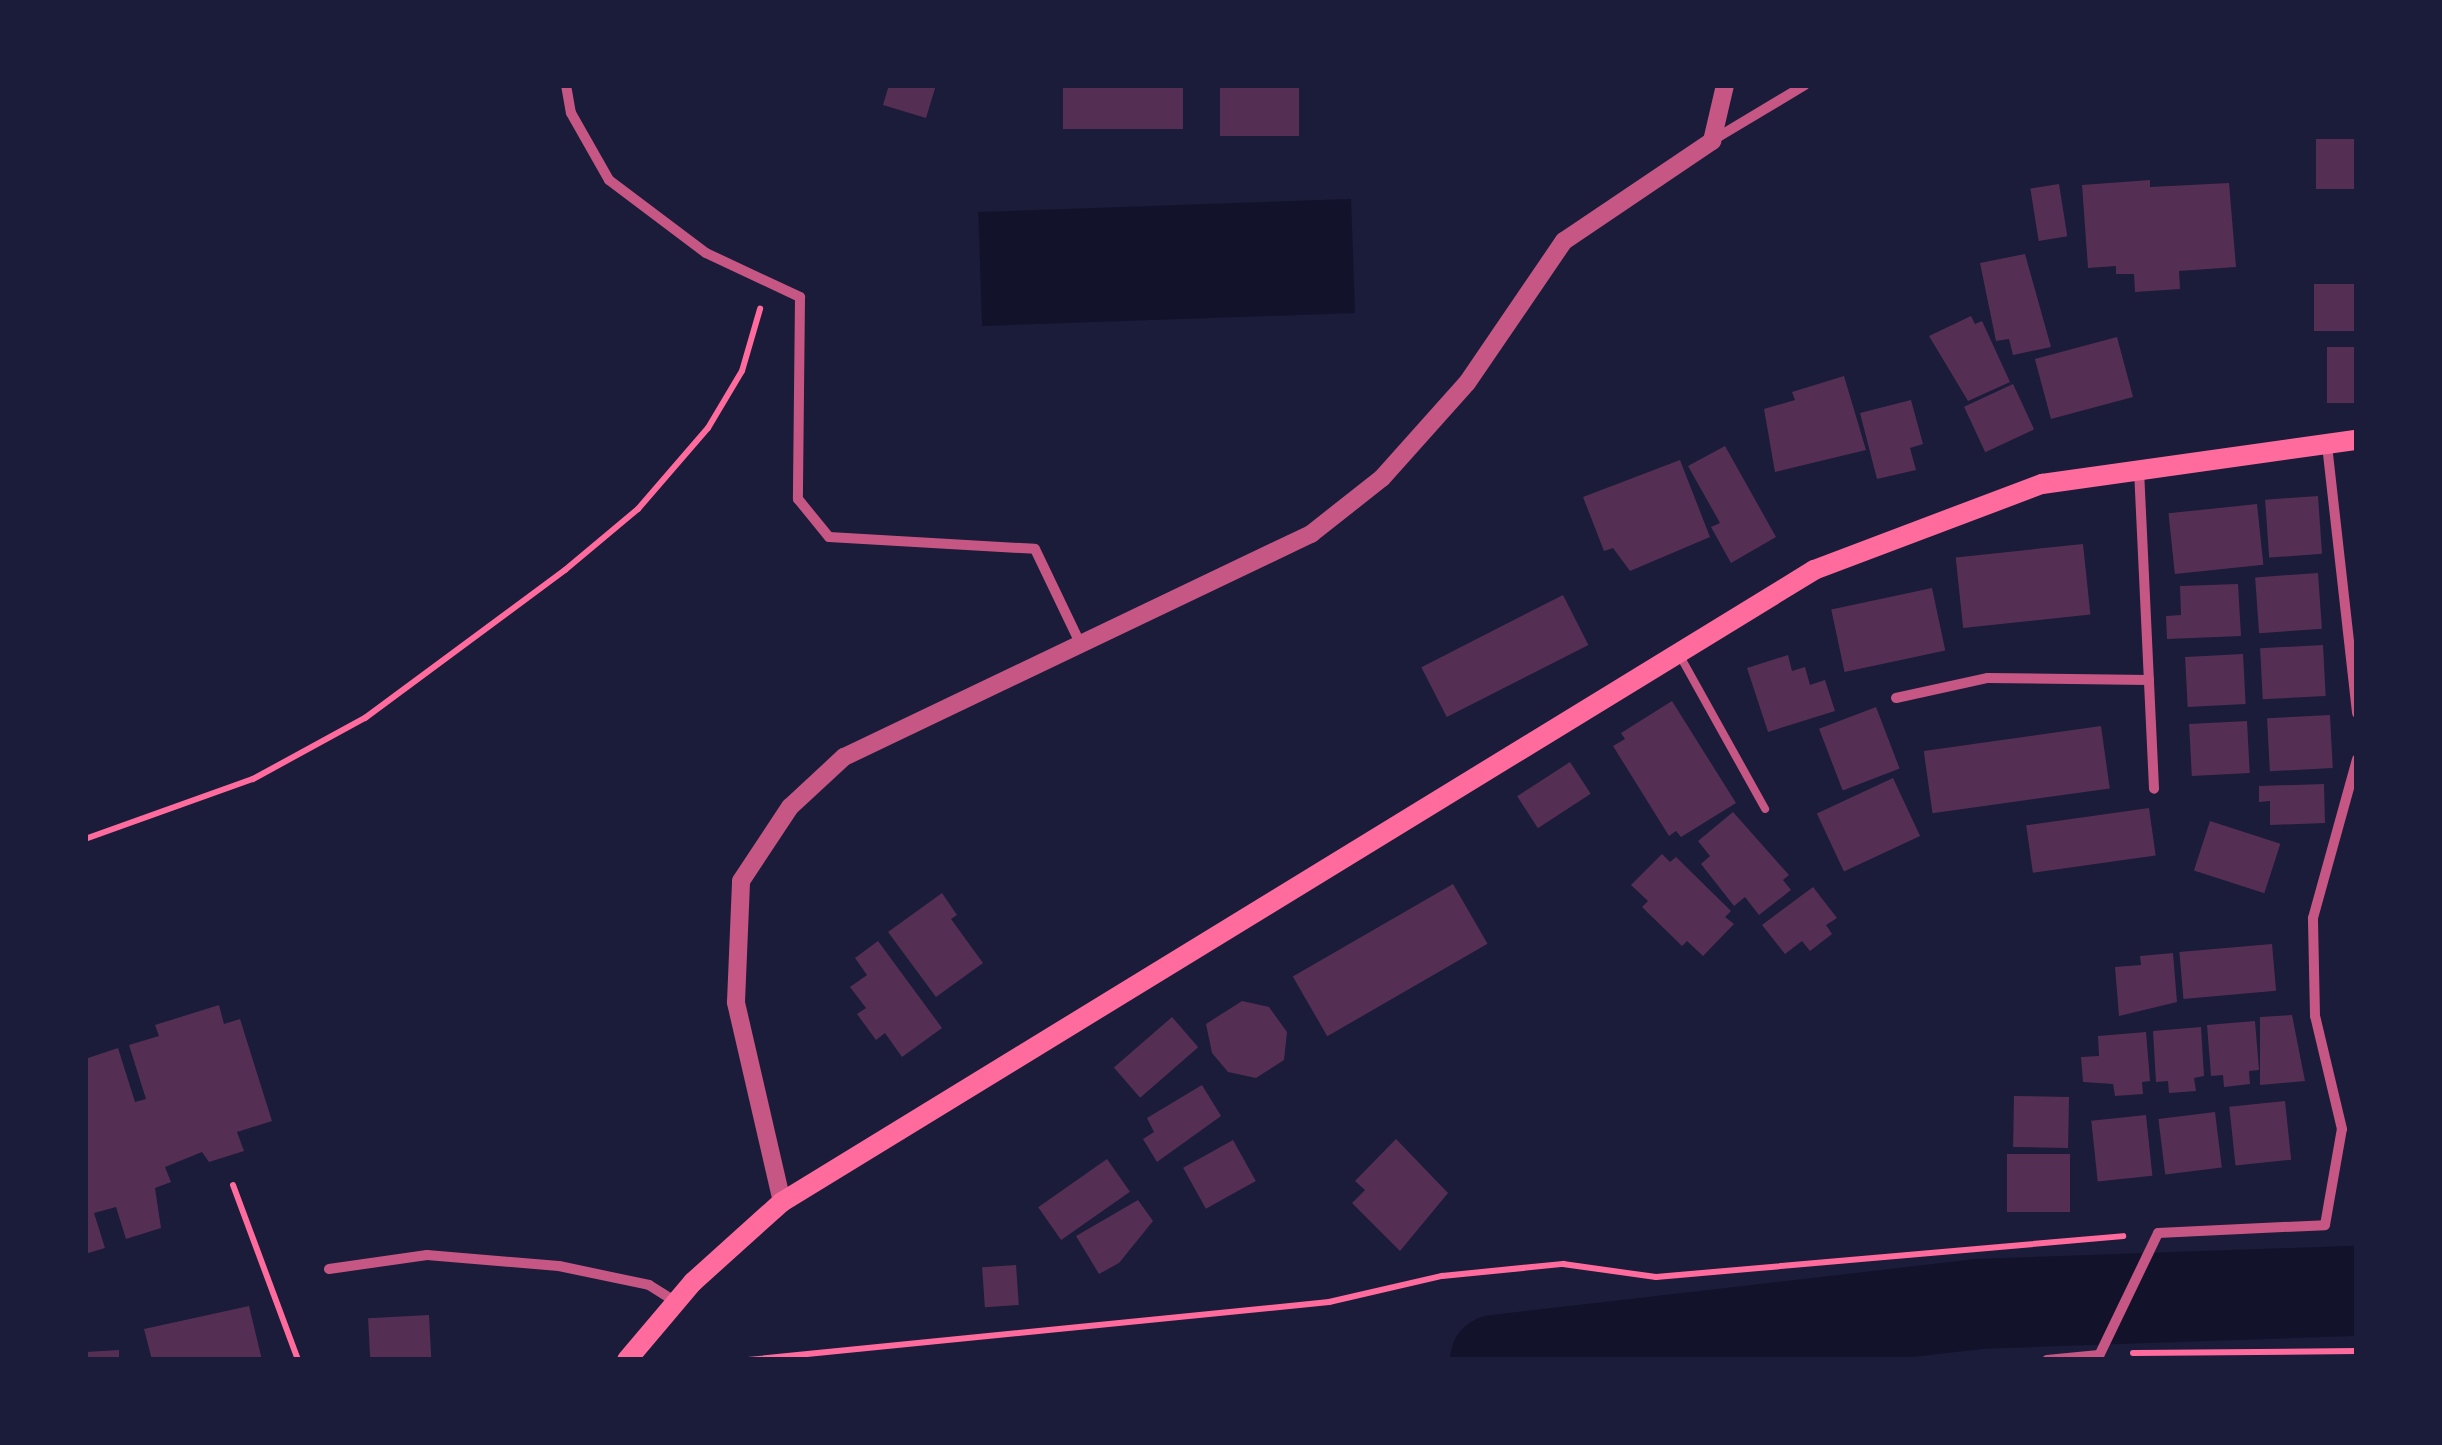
<!DOCTYPE html>
<style>
body{margin:0}
#map{position:relative;width:2442px;height:1445px;overflow:hidden;background:#1b1b3a;font-family:Arial,sans-serif}
div>[style]{position:absolute}
.water>*{inset:0;background:#12122b;transform-origin:0 0}
.river>*{height:90px;margin:-45px;padding:0 45px;transform-origin:45px;border-radius:45px;background:#12122b}
.building>*{inset:0;background:#542f53;transform-origin:0 0}
.path>*{height:6px;margin:-3px;padding:0 3px;transform-origin:3px;border-radius:3px;background:#ff6b9d}
.service>*{height:8px;margin:-4px;padding:0 4px;transform-origin:4px;border-radius:4px;background:#c65784}
.minor>*{height:10px;margin:-5px;padding:0 5px;transform-origin:5px;border-radius:5px;background:#c65784}
.tertiary>*{height:18px;margin:-9px;padding:0 9px;transform-origin:9px;border-radius:9px;background:#c65784}
.secondary>*{height:20px;margin:-10px;padding:0 10px;transform-origin:10px;border-radius:10px;background:#ff6b9d}
span{translate:-50% -50%;white-space:nowrap;text-align:center;line-height:1.15;-webkit-text-stroke:9px #1b1b3a;paint-order:stroke}
.frame{position:absolute;inset:0;border:88px solid #1b1b3a;pointer-events:none}
</style>
<div id="map">
<div class="water">
<i style="left:1351px;top:199px;width:114px;height:373px;rotate:88deg"></i>
</div>
<div class="river">
<i style="left:1495px;top:1360px;width:485px;rotate:-6.6deg"></i>
<i style="left:1977px;top:1304px;width:380px;rotate:-2deg"></i>
</div>
<div class="building">
<i style="clip-path:polygon(889px 85px,936px 85px,926px 118px,883px 105px)"></i>
<i style="left:1063px;top:85px;width:120px;height:44px"></i>
<i style="left:1220px;top:85px;width:79px;height:51px"></i>
<i style="left:2357px;top:139px;width:50px;height:41px;rotate:90deg"></i>
<i style="clip-path:polygon(2150px 180px,2150px 187px,2229px 183px,2236px 267px,2179px 271px,2180px 289px,2135px 292px,2134px 274px,2116px 274px,2116px 266px,2088px 268px,2082px 185px)"></i>
<i style="left:2059px;top:184px;width:53px;height:29px;rotate:81deg"></i>
<i style="clip-path:polygon(2025px 254px,2051px 347px,2013px 355px,2009px 339px,1996px 341px,1980px 263px)"></i>
<i style="left:2357px;top:284px;width:47px;height:43px;rotate:90deg"></i>
<i style="clip-path:polygon(1971px 316px,1975px 324px,1982px 321px,2010px 382px,1968px 401px,1929px 336px)"></i>
<i style="left:2117px;top:337px;width:62px;height:85px;rotate:75deg"></i>
<i style="left:2357px;top:347px;width:56px;height:30px;rotate:90deg"></i>
<i style="clip-path:polygon(1844px 376px,1866px 450px,1775px 472px,1764px 409px,1795px 400px,1792px 392px)"></i>
<i style="left:2013px;top:384px;width:50px;height:54px;rotate:65deg"></i>
<i style="clip-path:polygon(1911px 400px,1923px 444px,1910px 448px,1916px 470px,1877px 479px,1860px 413px)"></i>
<i style="clip-path:polygon(1725px 446px,1776px 537px,1731px 563px,1711px 527px,1720px 523px,1688px 466px)"></i>
<i style="clip-path:polygon(1680px 460px,1710px 537px,1630px 571px,1613px 548px,1604px 551px,1583px 497px)"></i>
<i style="left:2318px;top:496px;width:58px;height:53px;rotate:86deg"></i>
<i style="left:2257px;top:504px;width:61px;height:89px;rotate:84deg"></i>
<i style="left:2083px;top:544px;width:71px;height:128px;rotate:84deg"></i>
<i style="left:2318px;top:573px;width:56px;height:63px;rotate:86deg"></i>
<i style="clip-path:polygon(2238px 584px,2241px 636px,2167px 639px,2166px 616px,2181px 615px,2180px 586px)"></i>
<i style="left:1932px;top:588px;width:64px;height:103px;rotate:78deg"></i>
<i style="left:1563px;top:595px;width:56px;height:159px;rotate:63deg"></i>
<i style="left:2323px;top:645px;width:51px;height:63px;rotate:87deg"></i>
<i style="left:2243px;top:654px;width:50px;height:58px;rotate:87deg"></i>
<i style="clip-path:polygon(1788px 655px,1792px 671px,1805px 667px,1810px 685px,1825px 680px,1835px 711px,1768px 732px,1747px 668px)"></i>
<i style="clip-path:polygon(1672px 701px,1736px 803px,1681px 837px,1676px 831px,1669px 836px,1613px 746px,1625px 739px,1621px 733px)"></i>
<i style="left:1876px;top:707px;width:66px;height:61px;rotate:69deg"></i>
<i style="left:2330px;top:715px;width:53px;height:63px;rotate:87deg"></i>
<i style="left:2247px;top:721px;width:52px;height:58px;rotate:87deg"></i>
<i style="left:2101px;top:726px;width:63px;height:179px;rotate:82deg"></i>
<i style="left:1570px;top:762px;width:38px;height:63px;rotate:57deg"></i>
<i style="left:1893px;top:778px;width:64px;height:84px;rotate:65deg"></i>
<i style="clip-path:polygon(2324px 784px,2325px 823px,2270px 825px,2270px 801px,2259px 802px,2259px 786px)"></i>
<i style="left:2149px;top:808px;width:48px;height:124px;rotate:82deg"></i>
<i style="clip-path:polygon(1733px 812px,1789px 875px,1783px 880px,1791px 890px,1759px 915px,1745px 897px,1734px 906px,1701px 864px,1710px 856px,1698px 841px)"></i>
<i style="left:2210px;top:821px;width:74px;height:52px;rotate:18deg"></i>
<i style="clip-path:polygon(1662px 854px,1670px 862px,1676px 857px,1731px 911px,1725px 917px,1734px 924px,1703px 956px,1687px 941px,1682px 946px,1642px 907px,1648px 901px,1631px 885px)"></i>
<i style="left:1453px;top:884px;width:69px;height:185px;rotate:60deg"></i>
<i style="clip-path:polygon(1813px 887px,1837px 918px,1826px 925px,1832px 934px,1810px 951px,1802px 941px,1785px 954px,1762px 925px)"></i>
<i style="clip-path:polygon(942px 893px,957px 915px,951px 919px,983px 963px,936px 997px,888px 932px)"></i>
<i style="clip-path:polygon(878px 941px,942px 1028px,902px 1057px,885px 1033px,876px 1040px,857px 1014px,866px 1008px,850px 987px,867px 975px,855px 958px)"></i>
<i style="left:2272px;top:944px;width:47px;height:93px;rotate:85deg"></i>
<i style="clip-path:polygon(2173px 953px,2177px 1002px,2119px 1016px,2115px 967px,2141px 965px,2140px 956px)"></i>
<i style="clip-path:polygon(1242px 1001px,1269px 1007px,1287px 1032px,1284px 1060px,1256px 1078px,1228px 1072px,1212px 1053px,1206px 1024px)"></i>
<i style="clip-path:polygon(219px 1005px,224px 1024px,240px 1019px,272px 1121px,237px 1132px,244px 1151px,209px 1162px,202px 1152px,165px 1167px,171px 1182px,155px 1188px,161px 1228px,126px 1239px,116px 1207px,94px 1213px,105px 1248px,85px 1254px,85px 1059px,118px 1048px,135px 1102px,146px 1099px,129px 1045px,159px 1036px,155px 1025px)"></i>
<i style="clip-path:polygon(2292px 1015px,2305px 1081px,2260px 1085px,2260px 1017px)"></i>
<i style="left:1172px;top:1017px;width:40px;height:77px;rotate:49deg"></i>
<i style="clip-path:polygon(2255px 1021px,2259px 1070px,2249px 1071px,2250px 1084px,2224px 1087px,2223px 1075px,2211px 1076px,2207px 1025px)"></i>
<i style="clip-path:polygon(2201px 1027px,2204px 1076px,2194px 1078px,2196px 1091px,2169px 1093px,2168px 1081px,2156px 1082px,2153px 1031px)"></i>
<i style="clip-path:polygon(2146px 1032px,2150px 1081px,2142px 1082px,2143px 1094px,2115px 1096px,2113px 1084px,2083px 1082px,2081px 1057px,2099px 1056px,2098px 1036px)"></i>
<i style="clip-path:polygon(1202px 1085px,1221px 1116px,1157px 1162px,1143px 1139px,1154px 1132px,1147px 1118px)"></i>
<i style="left:2014px;top:1096px;width:55px;height:51px;rotate:1deg"></i>
<i style="left:2285px;top:1101px;width:59px;height:56px;rotate:84deg"></i>
<i style="left:2215px;top:1112px;width:56px;height:57px;rotate:83deg"></i>
<i style="left:2146px;top:1115px;width:61px;height:55px;rotate:84deg"></i>
<i style="clip-path:polygon(1396px 1139px,1448px 1193px,1400px 1251px,1352px 1203px,1365px 1190px,1355px 1181px)"></i>
<i style="left:1233px;top:1140px;width:47px;height:57px;rotate:61deg"></i>
<i style="left:2007px;top:1154px;width:63px;height:58px"></i>
<i style="left:1107px;top:1159px;width:40px;height:84px;rotate:55deg"></i>
<i style="clip-path:polygon(1138px 1200px,1153px 1221px,1119px 1263px,1099px 1274px,1076px 1236px)"></i>
<i style="left:1016px;top:1265px;width:40px;height:34px;rotate:86deg"></i>
<i style="clip-path:polygon(249px 1306px,262px 1360px,152px 1360px,144px 1329px)"></i>
<i style="left:429px;top:1315px;width:45px;height:61px;rotate:87deg"></i>
<i style="clip-path:polygon(119px 1350px,119px 1360px,85px 1360px,85px 1352px)"></i>
</div>
<div class="path">
<i style="left:85px;top:839px;width:178px;rotate:-19.7deg"></i>
<i style="left:253px;top:779px;width:128px;rotate:-28.6deg"></i>
<i style="left:365px;top:718px;width:249px;rotate:-36.5deg"></i>
<i style="left:565px;top:570px;width:95px;rotate:-39.9deg"></i>
<i style="left:638px;top:509px;width:107px;rotate:-49.2deg"></i>
<i style="left:708px;top:428px;width:66px;rotate:-59.2deg"></i>
<i style="left:742px;top:371px;width:65px;rotate:-73.8deg"></i>
<i style="left:233px;top:1185px;width:187px;rotate:69.6deg"></i>
<i style="left:2133px;top:1353px;width:224px;rotate:-0.5deg"></i>
<i style="left:748px;top:1360px;width:584px;rotate:-5.7deg"></i>
<i style="left:1329px;top:1302px;width:116px;rotate:-13deg"></i>
<i style="left:1442px;top:1276px;width:122px;rotate:-5.7deg"></i>
<i style="left:1563px;top:1264px;width:94px;rotate:8deg"></i>
<i style="left:1656px;top:1277px;width:469px;rotate:-5deg"></i>
</div>
<div class="service">
<i style="left:1680px;top:656px;width:175px;rotate:60.9deg"></i>
</div>
<div class="minor">
<i style="left:566px;top:85px;width:28px;rotate:80deg"></i>
<i style="left:571px;top:113px;width:77px;rotate:60.4deg"></i>
<i style="left:609px;top:180px;width:121px;rotate:37deg"></i>
<i style="left:706px;top:253px;width:104px;rotate:25.1deg"></i>
<i style="left:800px;top:297px;width:202px;rotate:90.6deg"></i>
<i style="left:798px;top:499px;width:49px;rotate:50.8deg"></i>
<i style="left:829px;top:537px;width:206px;rotate:3.3deg"></i>
<i style="left:1035px;top:549px;width:106px;rotate:64.4deg"></i>
<i style="left:1713px;top:140px;width:107px;rotate:-30.9deg"></i>
<i style="left:2327px;top:445px;width:270px;rotate:83.6deg"></i>
<i style="left:2139px;top:470px;width:319px;rotate:87.3deg"></i>
<i style="left:1896px;top:698px;width:94px;rotate:-12.3deg"></i>
<i style="left:1988px;top:678px;width:161px;rotate:0.7deg"></i>
<i style="left:329px;top:1269px;width:99px;rotate:-8.1deg"></i>
<i style="left:427px;top:1255px;width:132px;rotate:4.8deg"></i>
<i style="left:559px;top:1266px;width:92px;rotate:11.9deg"></i>
<i style="left:649px;top:1285px;width:32px;rotate:32deg"></i>
<i style="left:2047px;top:1360px;width:52px;rotate:-5.5deg"></i>
<i style="left:2097px;top:1360px;width:141px;rotate:-64.3deg"></i>
<i style="left:2158px;top:1233px;width:167px;rotate:-2.7deg"></i>
<i style="left:2325px;top:1225px;width:97px;rotate:-80deg"></i>
<i style="left:2342px;top:1129px;width:116px;rotate:-103.4deg"></i>
<i style="left:2315px;top:1016px;width:98px;rotate:-91.2deg"></i>
<i style="left:2313px;top:918px;width:165px;rotate:-74.5deg"></i>
</div>
<div class="tertiary">
<i style="left:782px;top:1202px;width:205px;rotate:-103deg"></i>
<i style="left:736px;top:1002px;width:121px;rotate:-87.6deg"></i>
<i style="left:741px;top:881px;width:89px;rotate:-56.5deg"></i>
<i style="left:790px;top:807px;width:74px;rotate:-42.8deg"></i>
<i style="left:844px;top:757px;width:518px;rotate:-25.53deg"></i>
<i style="left:1311px;top:534px;width:90px;rotate:-38.3deg"></i>
<i style="left:1382px;top:478px;width:127px;rotate:-48.2deg"></i>
<i style="left:1467px;top:383px;width:172px;rotate:-55.7deg"></i>
<i style="left:1564px;top:241px;width:179px;rotate:-34deg"></i>
<i style="left:1712px;top:141px;width:57px;rotate:-76.9deg"></i>
</div>
<div class="secondary">
<i style="left:627px;top:1360px;width:102px;rotate:-49.8deg"></i>
<i style="left:693px;top:1282px;width:120px;rotate:-42deg"></i>
<i style="left:782px;top:1202px;width:1210px;rotate:-31.48deg"></i>
<i style="left:1814px;top:570px;width:244px;rotate:-20.7deg"></i>
<i style="left:2042px;top:484px;width:318px;rotate:-8deg"></i>
</div>
<div class="frame"></div>
</div>
